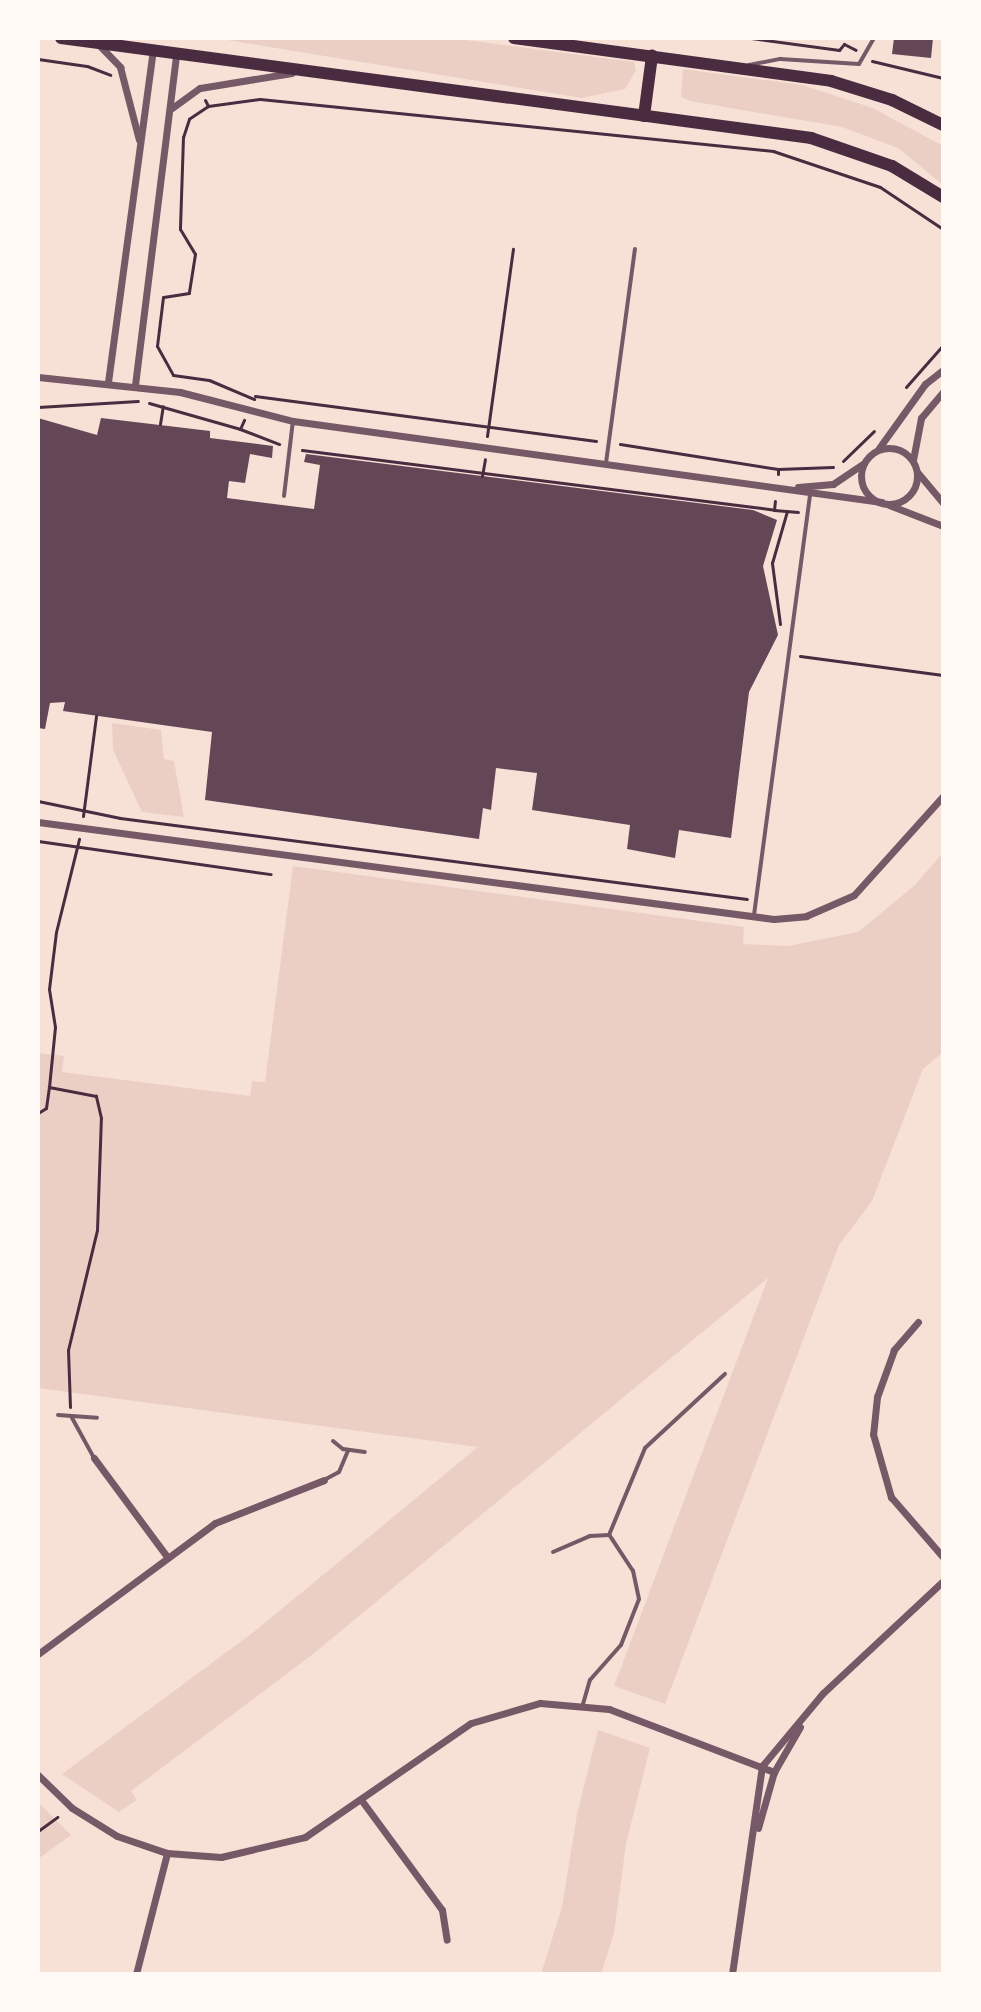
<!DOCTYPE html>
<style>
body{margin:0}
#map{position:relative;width:981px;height:2012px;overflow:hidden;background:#f7e1d7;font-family:"Golos Text",sans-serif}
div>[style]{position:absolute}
.green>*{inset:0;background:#ebcfc5}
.building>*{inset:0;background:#644757}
.path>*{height:3px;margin:-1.5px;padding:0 1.5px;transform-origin:1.5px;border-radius:1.5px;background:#4a2c40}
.service>*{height:4px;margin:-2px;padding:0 2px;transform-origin:2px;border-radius:2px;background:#755966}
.minor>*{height:7px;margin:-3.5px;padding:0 3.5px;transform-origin:3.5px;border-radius:3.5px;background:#755966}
.minor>.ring{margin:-3.5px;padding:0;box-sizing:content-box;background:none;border:7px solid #755966;border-radius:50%}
.primary>*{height:12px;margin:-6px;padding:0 6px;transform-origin:6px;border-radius:6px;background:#4a2c40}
span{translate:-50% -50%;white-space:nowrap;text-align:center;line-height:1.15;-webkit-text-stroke:6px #fffaf5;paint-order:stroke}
.frame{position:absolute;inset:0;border:40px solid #fffaf5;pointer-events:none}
</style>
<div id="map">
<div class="green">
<i style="clip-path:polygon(215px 38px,451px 38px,634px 62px,636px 70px,625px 89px,582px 98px)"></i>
<i style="clip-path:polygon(683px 69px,802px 85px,873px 108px,943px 146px,943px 185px,898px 148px,842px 127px,690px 101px,681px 97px)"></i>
<i style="clip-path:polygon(112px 723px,161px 730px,164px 759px,174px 761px,184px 817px,142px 812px,113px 750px)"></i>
<i style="clip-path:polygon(943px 853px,943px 1052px,923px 1069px,872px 1201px,839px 1245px,665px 1704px,614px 1686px,768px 1278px,313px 1654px,131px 1791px,137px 1800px,119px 1812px,62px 1774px,255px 1631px,478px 1447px,38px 1388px,39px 1053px,64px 1056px,62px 1072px,250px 1096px,252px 1081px,265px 1082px,293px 866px,744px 927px,743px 944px,788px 946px,858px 932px,914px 886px)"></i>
<i style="clip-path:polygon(598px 1730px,650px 1748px,626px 1844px,614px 1933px,601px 1974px,541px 1974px,562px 1907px,577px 1814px)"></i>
<i style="clip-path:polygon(38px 1802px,71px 1835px,38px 1859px)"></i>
</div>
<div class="building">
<i style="clip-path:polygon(894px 38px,933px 38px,931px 58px,892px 54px)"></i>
<i style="clip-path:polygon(38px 418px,97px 435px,101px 418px,210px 431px,210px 438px,273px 446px,272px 458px,250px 454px,245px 483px,229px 481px,227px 498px,314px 509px,320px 465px,304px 462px,306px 454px,753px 510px,777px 520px,763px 566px,778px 635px,749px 692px,731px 838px,679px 830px,675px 858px,627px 849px,630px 825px,532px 810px,537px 773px,496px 768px,491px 810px,483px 808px,479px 839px,205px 800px,212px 732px,63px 711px,65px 702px,50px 703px,45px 729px,38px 728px)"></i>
</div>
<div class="path">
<i style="left:707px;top:38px;width:44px"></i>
<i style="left:751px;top:38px;width:89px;rotate:7.8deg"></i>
<i style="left:839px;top:50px;width:8px;rotate:-50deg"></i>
<i style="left:844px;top:44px;width:13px;rotate:27deg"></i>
<i style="left:38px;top:59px;width:49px;rotate:8.1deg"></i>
<i style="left:87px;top:66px;width:25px;rotate:21deg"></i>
<i style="left:872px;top:61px;width:73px;rotate:13.5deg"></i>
<i style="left:205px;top:100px;width:7px;rotate:63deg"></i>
<i style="left:208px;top:106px;width:52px;rotate:-7.7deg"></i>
<i style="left:260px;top:99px;width:516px;rotate:5.79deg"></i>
<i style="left:773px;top:151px;width:113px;rotate:18.6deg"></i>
<i style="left:880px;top:187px;width:76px;rotate:33.7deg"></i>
<i style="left:208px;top:106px;width:23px;rotate:146deg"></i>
<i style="left:189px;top:119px;width:19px;rotate:108deg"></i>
<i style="left:183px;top:137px;width:92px;rotate:91.9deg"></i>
<i style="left:180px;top:229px;width:29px;rotate:59deg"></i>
<i style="left:195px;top:254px;width:39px;rotate:99deg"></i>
<i style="left:189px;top:293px;width:26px;rotate:171deg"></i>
<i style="left:163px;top:297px;width:49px;rotate:97deg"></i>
<i style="left:157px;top:346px;width:33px;rotate:61deg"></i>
<i style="left:173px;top:375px;width:36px;rotate:8deg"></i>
<i style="left:209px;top:380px;width:49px;rotate:22.9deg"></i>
<i style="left:906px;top:387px;width:56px;rotate:-48.6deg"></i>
<i style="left:255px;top:396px;width:344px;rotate:7.5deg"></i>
<i style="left:149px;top:403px;width:95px;rotate:15.9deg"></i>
<i style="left:240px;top:429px;width:10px;rotate:-66deg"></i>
<i style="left:38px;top:407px;width:100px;rotate:-3.4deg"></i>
<i style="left:160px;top:424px;width:18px;rotate:-81deg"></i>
<i style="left:240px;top:429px;width:42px;rotate:21deg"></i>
<i style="left:487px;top:436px;width:189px;rotate:-82.1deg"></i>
<i style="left:620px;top:444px;width:160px;rotate:9deg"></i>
<i style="left:302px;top:450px;width:476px;rotate:7.2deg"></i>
<i style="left:774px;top:510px;width:9px;rotate:-84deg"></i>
<i style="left:843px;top:461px;width:43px;rotate:-44.1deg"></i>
<i style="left:778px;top:474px;width:5px;rotate:-90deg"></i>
<i style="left:778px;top:469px;width:55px;rotate:-2.1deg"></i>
<i style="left:482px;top:476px;width:17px;rotate:-80deg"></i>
<i style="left:774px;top:510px;width:24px;rotate:5deg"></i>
<i style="left:780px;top:624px;width:62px;rotate:-97.5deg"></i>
<i style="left:772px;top:563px;width:54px;rotate:-73.9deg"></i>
<i style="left:800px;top:656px;width:144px;rotate:7.6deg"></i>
<i style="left:38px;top:801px;width:84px;rotate:11.7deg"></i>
<i style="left:120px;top:818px;width:632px;rotate:7.36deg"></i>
<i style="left:83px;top:816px;width:101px;rotate:-82.6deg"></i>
<i style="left:38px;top:841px;width:235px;rotate:8.1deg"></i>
<i style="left:38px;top:1113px;width:9px;rotate:-32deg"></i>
<i style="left:46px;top:1108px;width:21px;rotate:-82deg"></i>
<i style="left:70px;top:1407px;width:57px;rotate:-92deg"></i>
<i style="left:68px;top:1350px;width:123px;rotate:-76.4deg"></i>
<i style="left:97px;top:1230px;width:112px;rotate:-88deg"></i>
<i style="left:101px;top:1118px;width:23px;rotate:-103deg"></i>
<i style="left:96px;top:1096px;width:48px;rotate:-169.2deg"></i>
<i style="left:49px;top:1087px;width:60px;rotate:-84.3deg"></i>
<i style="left:55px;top:1027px;width:38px;rotate:-99deg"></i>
<i style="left:49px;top:989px;width:57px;rotate:-83deg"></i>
<i style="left:56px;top:932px;width:96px;rotate:-76.1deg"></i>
<i style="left:38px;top:1831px;width:24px;rotate:-36deg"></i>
</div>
<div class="service">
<i style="left:749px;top:65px;width:32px;rotate:-11deg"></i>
<i style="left:780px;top:59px;width:79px;rotate:3.6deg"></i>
<i style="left:859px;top:64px;width:30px;rotate:-60deg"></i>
<i style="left:606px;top:463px;width:216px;rotate:-82.3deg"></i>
<i style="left:284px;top:496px;width:76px;rotate:-83.2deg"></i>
<i style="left:754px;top:915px;width:426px;rotate:-82.4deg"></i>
<i style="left:58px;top:1415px;width:39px;rotate:4deg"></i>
<i style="left:71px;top:1416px;width:48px;rotate:61.3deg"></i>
<i style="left:333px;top:1441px;width:13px;rotate:39deg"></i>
<i style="left:343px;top:1449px;width:22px;rotate:8deg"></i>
<i style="left:324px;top:1480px;width:17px;rotate:-28deg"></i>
<i style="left:339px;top:1472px;width:23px;rotate:-67deg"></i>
<i style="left:553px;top:1552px;width:40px;rotate:-23.4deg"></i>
<i style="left:590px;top:1536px;width:19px;rotate:-3deg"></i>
<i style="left:609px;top:1535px;width:94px;rotate:-67.5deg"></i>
<i style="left:645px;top:1448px;width:109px;rotate:-42.8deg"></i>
<i style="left:583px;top:1704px;width:25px;rotate:-74deg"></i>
<i style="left:590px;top:1680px;width:47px;rotate:-48.5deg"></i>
<i style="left:621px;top:1645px;width:49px;rotate:-68.6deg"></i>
<i style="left:639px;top:1599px;width:29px;rotate:-102deg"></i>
<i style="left:633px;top:1571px;width:42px;rotate:-123.3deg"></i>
</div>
<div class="minor">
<i style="left:101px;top:47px;width:28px;rotate:46deg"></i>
<i style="left:120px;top:67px;width:75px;rotate:75.4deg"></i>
<i style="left:172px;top:108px;width:34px;rotate:-36deg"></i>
<i style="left:200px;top:88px;width:93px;rotate:-9.3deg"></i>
<i style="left:38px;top:377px;width:143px;rotate:6deg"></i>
<i style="left:180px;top:392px;width:117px;rotate:14.4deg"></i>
<i style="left:293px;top:421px;width:594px;rotate:7.84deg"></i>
<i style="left:108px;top:382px;width:335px;rotate:-82.3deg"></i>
<i style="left:135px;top:385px;width:334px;rotate:-82.9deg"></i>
<i style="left:879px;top:448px;width:79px;rotate:-54.3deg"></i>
<i style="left:925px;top:384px;width:23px;rotate:-38deg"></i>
<i class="ring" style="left:861px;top:448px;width:49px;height:49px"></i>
<i style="left:913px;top:460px;width:43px;rotate:-79.2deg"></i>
<i style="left:921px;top:418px;width:34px;rotate:-50deg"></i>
<i style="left:918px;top:473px;width:39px;rotate:50deg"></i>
<i style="left:798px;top:487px;width:35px;rotate:-5deg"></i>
<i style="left:833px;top:484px;width:36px;rotate:-34deg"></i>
<i style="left:889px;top:505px;width:58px;rotate:21.3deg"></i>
<i style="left:38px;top:822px;width:742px;rotate:7.51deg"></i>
<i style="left:774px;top:919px;width:32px;rotate:-5deg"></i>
<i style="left:806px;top:916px;width:52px;rotate:-23.6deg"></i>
<i style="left:854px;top:895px;width:133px;rotate:-48deg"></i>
<i style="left:918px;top:1322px;width:37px;rotate:131deg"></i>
<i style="left:894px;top:1350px;width:50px;rotate:109.9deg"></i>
<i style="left:877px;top:1397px;width:37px;rotate:96deg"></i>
<i style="left:873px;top:1434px;width:66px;rotate:74.1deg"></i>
<i style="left:891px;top:1497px;width:79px;rotate:49.1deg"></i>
<i style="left:94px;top:1458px;width:124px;rotate:53.5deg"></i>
<i style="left:38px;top:1654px;width:220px;rotate:-36.5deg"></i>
<i style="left:215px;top:1523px;width:117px;rotate:-21.5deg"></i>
<i style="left:38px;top:1775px;width:47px;rotate:44.1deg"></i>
<i style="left:72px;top:1808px;width:53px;rotate:31.9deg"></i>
<i style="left:117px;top:1836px;width:53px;rotate:18.8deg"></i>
<i style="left:167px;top:1853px;width:54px;rotate:4.2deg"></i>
<i style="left:221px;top:1857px;width:86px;rotate:-13.4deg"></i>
<i style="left:305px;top:1837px;width:201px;rotate:-34.5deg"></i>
<i style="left:471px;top:1723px;width:72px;rotate:-16.2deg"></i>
<i style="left:540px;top:1703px;width:69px;rotate:5deg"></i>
<i style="left:609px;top:1709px;width:177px;rotate:20.9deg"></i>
<i style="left:362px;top:1801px;width:135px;rotate:53.7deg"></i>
<i style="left:442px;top:1910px;width:30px;rotate:81deg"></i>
<i style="left:758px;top:1828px;width:58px;rotate:-74.1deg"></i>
<i style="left:774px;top:1772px;width:52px;rotate:-60deg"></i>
<i style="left:136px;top:1974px;width:125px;rotate:-75.6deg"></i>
<i style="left:732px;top:1974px;width:210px;rotate:-81.8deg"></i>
<i style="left:762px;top:1766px;width:95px;rotate:-50.1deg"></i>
<i style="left:823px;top:1693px;width:164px;rotate:-43deg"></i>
</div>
<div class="primary">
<i style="left:61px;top:38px;width:757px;rotate:7.59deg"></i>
<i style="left:811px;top:138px;width:86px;rotate:19.1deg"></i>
<i style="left:892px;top:166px;width:60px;rotate:31.3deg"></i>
<i style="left:514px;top:38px;width:320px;rotate:7.7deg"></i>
<i style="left:831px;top:81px;width:64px;rotate:17.3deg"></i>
<i style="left:892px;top:100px;width:57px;rotate:26.1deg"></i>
<i style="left:644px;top:116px;width:61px;rotate:-82.4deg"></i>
</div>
<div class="frame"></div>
</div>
